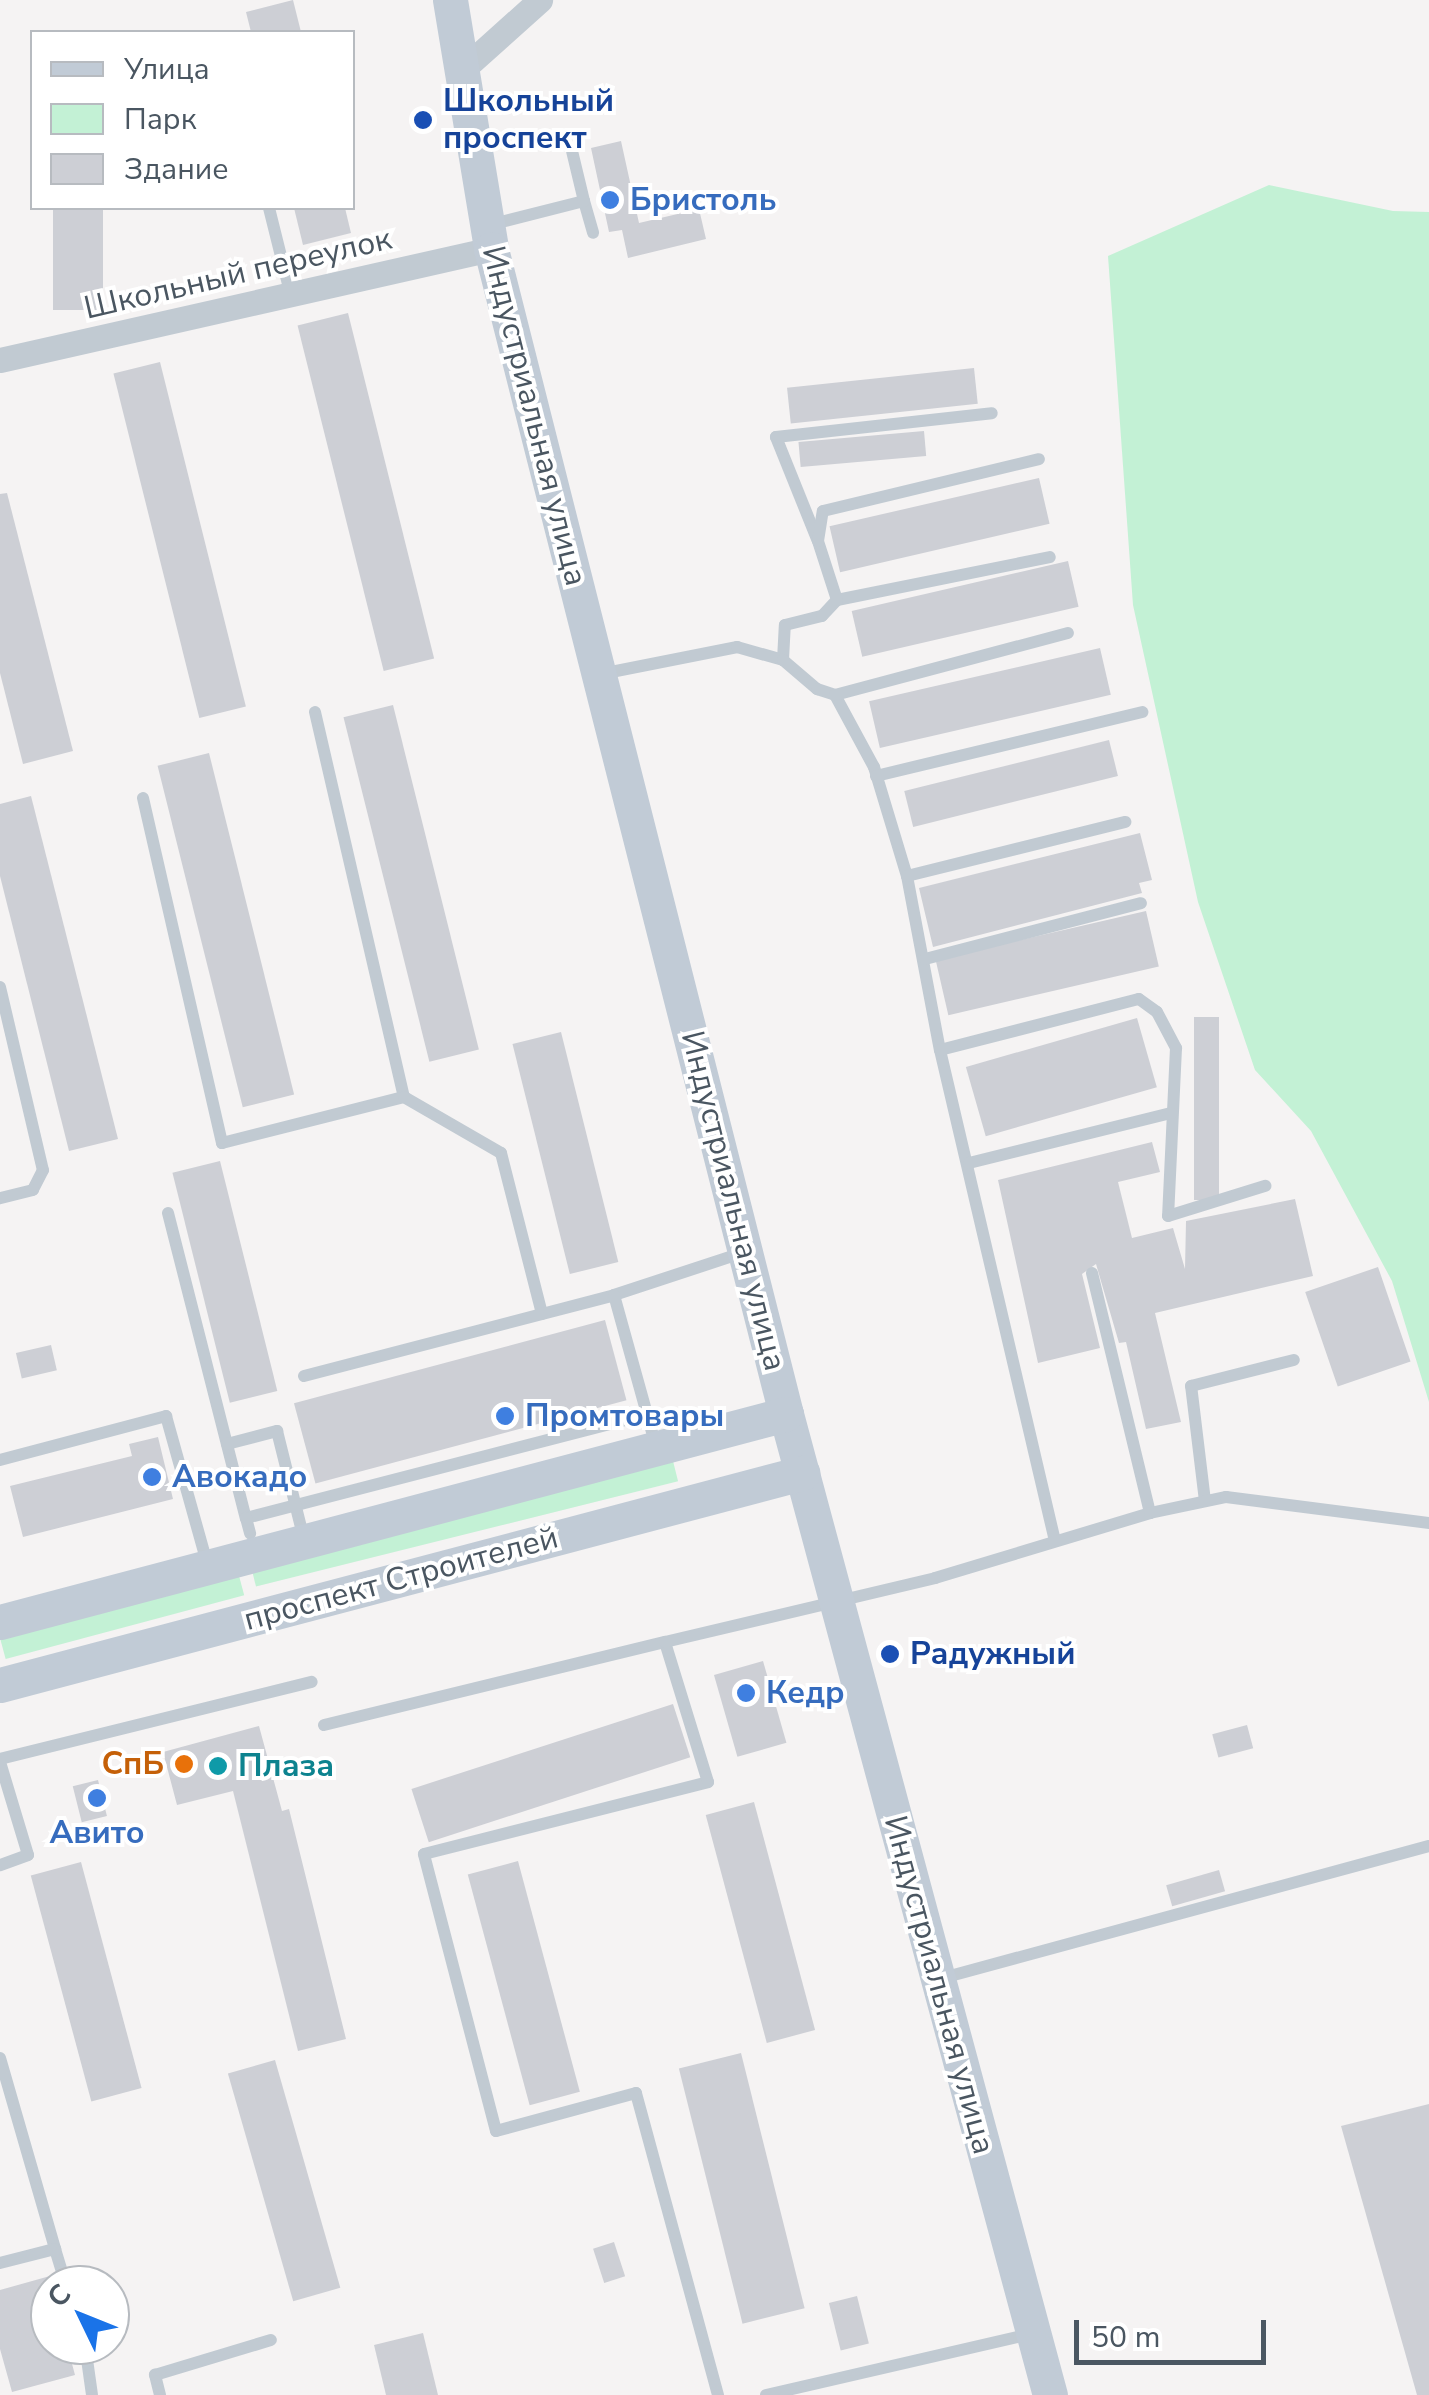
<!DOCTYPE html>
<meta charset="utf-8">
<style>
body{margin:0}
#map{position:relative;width:1429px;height:2395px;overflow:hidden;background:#f5f3f3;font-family:"Nunito Sans",sans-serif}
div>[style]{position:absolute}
.green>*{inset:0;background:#c3f1d5;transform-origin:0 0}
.building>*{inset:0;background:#cdcfd5;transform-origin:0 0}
.lane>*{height:12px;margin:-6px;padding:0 6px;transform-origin:6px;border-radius:6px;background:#c1cad2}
.street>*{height:25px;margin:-12.5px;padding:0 12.5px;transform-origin:12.5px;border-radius:12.5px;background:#c1cad2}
.secondary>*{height:35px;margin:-17.5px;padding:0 17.5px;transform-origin:17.5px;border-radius:17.5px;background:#c1cbd6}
.dots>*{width:28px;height:28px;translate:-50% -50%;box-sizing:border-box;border:5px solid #fff;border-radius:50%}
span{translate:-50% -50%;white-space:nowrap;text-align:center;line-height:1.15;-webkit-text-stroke:8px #fff;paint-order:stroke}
.transit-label{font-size:32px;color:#164399;font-weight:700}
.left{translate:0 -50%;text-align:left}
.shop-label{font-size:32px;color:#366cbe;font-weight:700}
.street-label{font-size:32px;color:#4a5661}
.food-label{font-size:32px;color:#c56008;font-weight:700}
.right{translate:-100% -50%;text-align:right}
.culture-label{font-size:32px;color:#0d838f;font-weight:700}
.legend{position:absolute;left:30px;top:30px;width:325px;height:180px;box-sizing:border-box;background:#fff;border:2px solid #b7bbc0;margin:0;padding:12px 18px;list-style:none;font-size:30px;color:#4a5661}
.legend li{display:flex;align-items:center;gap:20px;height:50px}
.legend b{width:50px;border:2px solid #b7bbc0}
.north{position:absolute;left:30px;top:2265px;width:100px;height:100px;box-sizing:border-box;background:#fff;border:2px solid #b7bbc0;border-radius:50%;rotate:313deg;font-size:28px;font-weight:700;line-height:40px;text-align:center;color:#4a5661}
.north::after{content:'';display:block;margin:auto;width:35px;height:45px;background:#1a73e8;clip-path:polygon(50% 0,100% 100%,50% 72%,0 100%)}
.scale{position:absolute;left:1074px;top:2320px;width:192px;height:45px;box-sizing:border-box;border:5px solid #4a5661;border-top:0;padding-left:12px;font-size:30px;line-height:35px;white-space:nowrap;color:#4a5661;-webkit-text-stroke:8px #fff;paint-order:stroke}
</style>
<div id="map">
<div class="green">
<i style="clip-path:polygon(1269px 185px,1393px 211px,1429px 212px,1429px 1402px,1392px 1281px,1311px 1131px,1255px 1070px,1198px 902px,1133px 605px,1108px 256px)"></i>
<i style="left:672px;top:1457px;width:25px;height:435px;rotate:76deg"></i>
<i style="left:238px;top:1572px;width:24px;height:247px;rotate:75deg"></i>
</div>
<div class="building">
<i style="clip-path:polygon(293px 0,301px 32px,251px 32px,246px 12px)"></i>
<i style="clip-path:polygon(621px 141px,639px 223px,699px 209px,706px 239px,628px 258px,622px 230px,609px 232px,591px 148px)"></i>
<i style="left:53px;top:208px;width:50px;height:102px"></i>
<i style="clip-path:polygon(294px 208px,345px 208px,351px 233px,303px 245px)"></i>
<i style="left:348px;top:313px;width:356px;height:52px;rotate:76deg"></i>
<i style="left:160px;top:362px;width:355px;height:48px;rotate:76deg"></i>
<i style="left:974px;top:368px;width:36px;height:188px;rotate:84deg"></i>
<i style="left:924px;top:431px;width:25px;height:126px;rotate:85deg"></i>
<i style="left:1039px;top:478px;width:47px;height:215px;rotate:77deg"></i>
<i style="clip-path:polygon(7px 493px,73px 751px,23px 764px,0 673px,0 494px)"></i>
<i style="left:1068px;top:561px;width:47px;height:222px;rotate:77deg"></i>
<i style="left:1100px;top:648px;width:48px;height:237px;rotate:77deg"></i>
<i style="left:393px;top:705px;width:355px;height:51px;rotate:76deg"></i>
<i style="left:1109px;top:740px;width:37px;height:211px;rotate:76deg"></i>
<i style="left:209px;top:753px;width:352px;height:53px;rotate:76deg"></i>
<i style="clip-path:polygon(31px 796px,118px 1139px,69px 1151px,0 876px,0 804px)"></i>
<i style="clip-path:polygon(1140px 833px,1152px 880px,1139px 883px,1142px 893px,933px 947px,919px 888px)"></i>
<i style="left:1146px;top:911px;width:57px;height:216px;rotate:77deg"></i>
<i style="left:1194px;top:1017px;width:25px;height:183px"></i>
<i style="left:1137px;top:1018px;width:72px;height:178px;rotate:74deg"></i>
<i style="left:561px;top:1032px;width:237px;height:50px;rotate:76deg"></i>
<i style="clip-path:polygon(1152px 1142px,1160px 1172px,1118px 1182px,1132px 1238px,1173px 1228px,1185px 1269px,1186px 1221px,1295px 1199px,1313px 1276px,1155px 1313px,1181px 1422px,1146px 1429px,1126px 1342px,1119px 1343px,1096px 1264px,1082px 1274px,1100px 1348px,1038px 1363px,998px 1180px)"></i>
<i style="left:220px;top:1161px;width:237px;height:49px;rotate:76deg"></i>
<i style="left:1378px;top:1267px;width:100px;height:77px;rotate:71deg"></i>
<i style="left:605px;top:1320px;width:83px;height:322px;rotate:75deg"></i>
<i style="left:51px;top:1345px;width:26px;height:36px;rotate:77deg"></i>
<i style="clip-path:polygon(158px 1437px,173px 1499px,23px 1537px,10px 1486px,132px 1456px,129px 1444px)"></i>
<i style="left:763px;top:1661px;width:85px;height:51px;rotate:74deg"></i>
<i style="left:673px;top:1704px;width:56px;height:275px;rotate:72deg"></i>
<i style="left:1247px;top:1725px;width:24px;height:36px;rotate:75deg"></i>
<i style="clip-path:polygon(259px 1726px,282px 1811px,289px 1809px,346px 2039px,298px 2051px,233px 1791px,177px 1805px,163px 1752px)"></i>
<i style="left:98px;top:1780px;width:37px;height:26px;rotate:76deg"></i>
<i style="left:754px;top:1802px;width:236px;height:50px;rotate:75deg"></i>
<i style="left:518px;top:1861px;width:239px;height:52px;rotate:75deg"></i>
<i style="left:81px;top:1862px;width:234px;height:52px;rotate:75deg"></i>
<i style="left:1219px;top:1870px;width:22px;height:55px;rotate:74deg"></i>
<i style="left:741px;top:2053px;width:263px;height:64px;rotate:76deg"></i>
<i style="left:275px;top:2060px;width:237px;height:49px;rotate:74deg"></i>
<i style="clip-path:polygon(1429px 2104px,1429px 2395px,1417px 2395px,1341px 2126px)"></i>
<i style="left:614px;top:2242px;width:36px;height:22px;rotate:72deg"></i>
<i style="clip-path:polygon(50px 2276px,50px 2345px,67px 2345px,75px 2375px,12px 2392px,0 2349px,0 2290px)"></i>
<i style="left:857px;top:2296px;width:49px;height:29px;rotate:76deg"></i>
<i style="clip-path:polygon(423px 2333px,438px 2395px,386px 2395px,374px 2345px)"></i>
</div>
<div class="lane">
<i style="left:584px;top:201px;width:33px;rotate:74deg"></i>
<i style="left:269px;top:208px;width:91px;rotate:76deg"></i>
<i style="left:489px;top:225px;width:98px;rotate:-14.2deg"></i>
<i style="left:584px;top:201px;width:51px;rotate:-103.5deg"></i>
<i style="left:817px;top:539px;width:110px;rotate:-111.9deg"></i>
<i style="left:776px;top:437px;width:217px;rotate:-6.3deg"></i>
<i style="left:837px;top:600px;width:217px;rotate:-11.4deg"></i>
<i style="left:783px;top:660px;width:35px;rotate:-87deg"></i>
<i style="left:785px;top:625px;width:38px;rotate:-14deg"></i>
<i style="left:822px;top:616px;width:22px;rotate:-47deg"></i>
<i style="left:837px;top:600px;width:62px;rotate:-107.9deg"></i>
<i style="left:818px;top:541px;width:30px;rotate:-81deg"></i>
<i style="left:823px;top:511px;width:222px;rotate:-13.5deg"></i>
<i style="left:601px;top:674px;width:139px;rotate:-11.2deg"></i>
<i style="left:737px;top:647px;width:48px;rotate:15.8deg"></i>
<i style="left:783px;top:660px;width:45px;rotate:40.5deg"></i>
<i style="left:817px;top:689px;width:19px;rotate:18deg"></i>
<i style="left:835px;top:695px;width:82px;rotate:61.6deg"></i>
<i style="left:874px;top:767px;width:114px;rotate:73.2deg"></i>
<i style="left:907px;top:876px;width:177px;rotate:79.3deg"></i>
<i style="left:940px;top:1050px;width:504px;rotate:76.82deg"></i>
<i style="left:835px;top:695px;width:241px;rotate:-14.9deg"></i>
<i style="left:315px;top:712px;width:395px;rotate:77deg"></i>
<i style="left:876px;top:776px;width:274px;rotate:-13.5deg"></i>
<i style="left:143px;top:798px;width:354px;rotate:77.1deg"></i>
<i style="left:222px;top:1143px;width:188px;rotate:-14.2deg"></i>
<i style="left:404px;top:1097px;width:112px;rotate:30deg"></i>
<i style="left:501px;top:1153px;width:166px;rotate:75.7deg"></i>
<i style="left:907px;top:876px;width:225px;rotate:-13.9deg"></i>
<i style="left:925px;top:959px;width:223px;rotate:-14.5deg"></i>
<i style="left:0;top:987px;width:188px;rotate:76.8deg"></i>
<i style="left:43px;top:1170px;width:22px;rotate:117deg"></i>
<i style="left:33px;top:1190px;width:34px;rotate:166deg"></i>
<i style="left:940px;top:1050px;width:205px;rotate:-14.4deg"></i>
<i style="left:1139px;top:999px;width:22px;rotate:36deg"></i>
<i style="left:1157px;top:1012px;width:41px;rotate:62.2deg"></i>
<i style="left:1176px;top:1048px;width:168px;rotate:92.7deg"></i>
<i style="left:1168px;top:1216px;width:102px;rotate:-17.2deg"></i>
<i style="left:969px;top:1163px;width:208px;rotate:-13.9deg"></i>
<i style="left:168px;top:1213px;width:315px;rotate:75.7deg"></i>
<i style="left:246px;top:1518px;width:414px;rotate:-14.5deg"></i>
<i style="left:1092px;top:1273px;width:247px;rotate:76.4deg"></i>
<i style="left:614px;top:1295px;width:138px;rotate:-18.2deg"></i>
<i style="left:304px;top:1376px;width:320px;rotate:-14.6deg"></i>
<i style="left:614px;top:1295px;width:157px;rotate:74.5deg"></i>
<i style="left:227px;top:1444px;width:52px;rotate:-14.6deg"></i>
<i style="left:277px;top:1431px;width:111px;rotate:76deg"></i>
<i style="left:0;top:1460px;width:172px;rotate:-14.8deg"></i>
<i style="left:166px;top:1416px;width:156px;rotate:74.4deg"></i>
<i style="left:1205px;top:1501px;width:116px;rotate:-96.9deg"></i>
<i style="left:1191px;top:1386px;width:106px;rotate:-14.2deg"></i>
<i style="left:246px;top:1518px;width:16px;rotate:75deg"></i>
<i style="left:324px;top:1725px;width:351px;rotate:-13.7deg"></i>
<i style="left:0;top:1759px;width:321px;rotate:-13.9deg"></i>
<i style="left:0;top:1762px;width:97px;rotate:73.2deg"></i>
<i style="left:28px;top:1855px;width:30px;rotate:160deg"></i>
<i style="left:939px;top:1979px;width:508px;rotate:-15.19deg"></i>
<i style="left:0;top:2058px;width:199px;rotate:73.9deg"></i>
<i style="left:0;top:2263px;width:57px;rotate:-14.3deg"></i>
<i style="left:55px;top:2249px;width:38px;rotate:73deg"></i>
<i style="left:85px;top:2345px;width:50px;rotate:82deg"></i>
<i style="left:160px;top:2395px;width:21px;rotate:-104deg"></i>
<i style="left:155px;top:2375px;width:121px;rotate:-16.8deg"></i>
<i style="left:718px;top:2395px;width:313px;rotate:-105.2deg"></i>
<i style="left:636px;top:2093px;width:145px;rotate:164.8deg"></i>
<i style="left:496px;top:2131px;width:286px;rotate:-104.6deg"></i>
<i style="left:424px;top:1854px;width:293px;rotate:-14.2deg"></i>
<i style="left:708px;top:1782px;width:146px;rotate:-107.1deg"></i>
<i style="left:665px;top:1642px;width:277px;rotate:-13.3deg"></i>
<i style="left:935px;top:1578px;width:225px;rotate:-16.8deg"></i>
<i style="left:1150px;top:1513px;width:78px;rotate:-11.9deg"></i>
<i style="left:1226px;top:1497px;width:205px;rotate:7.3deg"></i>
<i style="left:766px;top:2395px;width:272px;rotate:-13deg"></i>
</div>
<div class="street">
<i style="left:462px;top:70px;width:105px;rotate:-41.9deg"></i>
<i style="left:0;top:360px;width:503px;rotate:-12.74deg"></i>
</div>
<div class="secondary">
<i style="left:450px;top:0;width:252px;rotate:80.6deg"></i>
<i style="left:491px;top:249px;width:1202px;rotate:75.79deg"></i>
<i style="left:786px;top:1414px;width:1016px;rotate:74.94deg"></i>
<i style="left:0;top:1622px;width:813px;rotate:-14.82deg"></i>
<i style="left:0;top:1685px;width:830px;rotate:-14.81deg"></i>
</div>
<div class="dots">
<i style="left:423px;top:120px;background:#1a4fb4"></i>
<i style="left:610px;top:200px;background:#3f7fe0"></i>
<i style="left:505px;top:1416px;background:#3f7fe0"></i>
<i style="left:152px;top:1477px;background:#3f7fe0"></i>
<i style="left:890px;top:1654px;background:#1a4fb4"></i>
<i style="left:746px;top:1693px;background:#3f7fe0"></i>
<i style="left:184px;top:1764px;background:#e8710a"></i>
<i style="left:218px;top:1766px;background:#0f9aa8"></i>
<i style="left:97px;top:1798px;background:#3f7fe0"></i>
</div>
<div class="transit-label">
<span class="left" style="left:443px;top:120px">Школьный<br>проспект</span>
<span class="left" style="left:910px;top:1654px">Радужный</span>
</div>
<div class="shop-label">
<span class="left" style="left:630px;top:200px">Бристоль</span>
<span class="left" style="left:525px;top:1416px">Промтовары</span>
<span class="left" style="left:172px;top:1477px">Авокадо</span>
<span class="left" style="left:766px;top:1693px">Кедр</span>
<span style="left:97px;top:1833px">Авито</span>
</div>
<div class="street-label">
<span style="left:238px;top:274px;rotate:-13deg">Школьный переулок</span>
<span style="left:534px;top:416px;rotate:76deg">Индустриальная улица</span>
<span style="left:733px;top:1201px;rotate:76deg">Индустриальная улица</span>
<span style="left:401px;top:1579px;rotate:-15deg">проспект Строителей</span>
<span style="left:939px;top:1985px;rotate:75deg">Индустриальная улица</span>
</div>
<div class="food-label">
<span class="right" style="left:164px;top:1764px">СпБ</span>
</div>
<div class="culture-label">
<span class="left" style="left:238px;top:1766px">Плаза</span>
</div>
<ul class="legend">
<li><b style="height:12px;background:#c1cbd6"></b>Улица</li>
<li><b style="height:28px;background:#c3f1d5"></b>Парк</li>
<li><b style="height:28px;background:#cdcfd5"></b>Здание</li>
</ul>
<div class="north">С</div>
<div class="scale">50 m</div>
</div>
